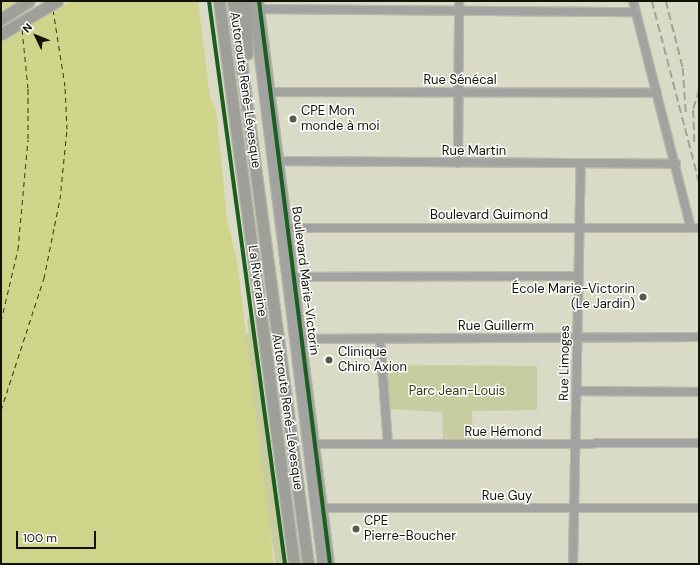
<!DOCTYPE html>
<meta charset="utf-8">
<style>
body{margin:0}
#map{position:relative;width:700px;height:565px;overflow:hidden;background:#d9dbc7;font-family:"DM Sans",sans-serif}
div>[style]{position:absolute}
.green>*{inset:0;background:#c8cda1}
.water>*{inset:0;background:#ced489}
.pier>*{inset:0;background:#d9dbc7}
.ferry>*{height:1px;margin-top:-0.5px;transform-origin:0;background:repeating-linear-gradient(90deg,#34360c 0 5px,transparent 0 9px)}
.roads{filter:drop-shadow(1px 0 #b7b9aa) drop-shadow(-1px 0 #b7b9aa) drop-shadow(0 1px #b7b9aa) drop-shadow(0 -1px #b7b9aa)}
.minor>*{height:8px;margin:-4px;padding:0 4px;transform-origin:4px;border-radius:4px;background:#a2a2a0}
.highway>*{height:11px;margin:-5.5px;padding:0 5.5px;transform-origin:5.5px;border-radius:5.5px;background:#9e9f98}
.rail>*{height:1.5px;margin-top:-0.75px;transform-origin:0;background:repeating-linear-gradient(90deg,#a1a298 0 8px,transparent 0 12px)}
.cycleway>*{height:4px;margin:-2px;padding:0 2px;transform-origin:2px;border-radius:2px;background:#1b5e20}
.dots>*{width:11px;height:11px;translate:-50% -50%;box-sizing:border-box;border:2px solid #fff;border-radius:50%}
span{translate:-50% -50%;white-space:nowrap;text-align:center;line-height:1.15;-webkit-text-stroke:3px #fff;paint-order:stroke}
.street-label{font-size:13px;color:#121307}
.poi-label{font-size:13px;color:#121307}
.left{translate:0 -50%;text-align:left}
.right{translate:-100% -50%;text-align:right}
.park-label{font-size:13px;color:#36380e}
.frame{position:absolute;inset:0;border:2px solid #121307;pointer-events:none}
.north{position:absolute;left:16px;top:16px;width:40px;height:40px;-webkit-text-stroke:3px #fff;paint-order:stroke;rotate:313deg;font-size:11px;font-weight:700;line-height:16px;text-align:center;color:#121307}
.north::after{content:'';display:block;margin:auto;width:14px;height:18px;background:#121307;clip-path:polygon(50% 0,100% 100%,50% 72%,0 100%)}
.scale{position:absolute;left:16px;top:531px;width:80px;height:18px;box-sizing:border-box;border:2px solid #121307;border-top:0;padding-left:5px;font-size:12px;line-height:14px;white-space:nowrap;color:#121307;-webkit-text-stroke:3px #fff;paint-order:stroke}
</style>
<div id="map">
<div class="green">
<i style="clip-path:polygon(250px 316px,258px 374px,283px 564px,276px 564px,265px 504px,245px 334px,249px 333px,247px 321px)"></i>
<i style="clip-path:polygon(384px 365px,537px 366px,537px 410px,472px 411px,473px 443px,443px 443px,442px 412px,387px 409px)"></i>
</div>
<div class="water">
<i style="clip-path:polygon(1px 1px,198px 1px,210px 98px,216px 110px,227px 220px,237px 261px,274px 564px,1px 564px)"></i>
</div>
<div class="pier">
<i style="clip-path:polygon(18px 1px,71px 1px,1px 42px,1px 11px)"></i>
</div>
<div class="ferry">
<i style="left:1px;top:321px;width:74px;rotate:-76.7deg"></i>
<i style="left:18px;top:249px;width:110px;rotate:-84.8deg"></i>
<i style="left:28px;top:139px;width:51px;rotate:-90deg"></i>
<i style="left:28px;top:88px;width:59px;rotate:-95.8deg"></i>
<i style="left:1px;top:410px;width:139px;rotate:-72deg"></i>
<i style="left:44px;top:278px;width:81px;rotate:-78.6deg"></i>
<i style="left:60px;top:199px;width:70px;rotate:-84.3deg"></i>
<i style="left:67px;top:129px;width:43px;rotate:-92.7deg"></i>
<i style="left:65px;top:86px;width:78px;rotate:-98.9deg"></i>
</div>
<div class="roads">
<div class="minor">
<i style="left:252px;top:1px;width:567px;rotate:82.91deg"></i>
<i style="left:259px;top:1px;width:567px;rotate:82.81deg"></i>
<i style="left:633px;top:1px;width:234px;rotate:75.7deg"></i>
<i style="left:256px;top:9px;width:379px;rotate:0.5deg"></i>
<i style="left:266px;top:92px;width:391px;rotate:0.1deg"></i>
<i style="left:275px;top:161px;width:401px;rotate:0.4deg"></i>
<i style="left:458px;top:163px;width:162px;rotate:-89.6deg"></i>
<i style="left:283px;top:228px;width:416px"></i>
<i style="left:290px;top:277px;width:289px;rotate:-0.2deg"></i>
<i style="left:380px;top:338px;width:106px;rotate:85.7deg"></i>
<i style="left:298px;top:339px;width:401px;rotate:-0.3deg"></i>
<i style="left:577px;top:391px;width:122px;rotate:0.5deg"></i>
<i style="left:310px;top:444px;width:389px;rotate:-0.1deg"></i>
<i style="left:318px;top:508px;width:381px"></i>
<i style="left:573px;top:564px;width:401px;rotate:-88.9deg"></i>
</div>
<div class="highway">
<i style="left:219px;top:1px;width:568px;rotate:82.41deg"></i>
<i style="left:233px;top:1px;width:568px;rotate:82.41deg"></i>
<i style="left:244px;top:1px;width:53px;rotate:86.8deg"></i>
<i style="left:1px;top:19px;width:33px;rotate:-33deg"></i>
<i style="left:1px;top:34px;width:65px;rotate:-30.5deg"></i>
</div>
</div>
<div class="rail">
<i style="left:652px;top:1px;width:186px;rotate:75.4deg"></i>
<i style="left:666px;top:1px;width:69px;rotate:75.8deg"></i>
<i style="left:683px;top:68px;width:45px;rotate:86.2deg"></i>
<i style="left:694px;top:142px;width:33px;rotate:-92deg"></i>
<i style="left:693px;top:109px;width:21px;rotate:-73deg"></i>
</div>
<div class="cycleway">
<i style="left:209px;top:1px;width:568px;rotate:82.31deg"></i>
<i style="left:259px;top:1px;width:567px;rotate:82.81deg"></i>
</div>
<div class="dots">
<i style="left:293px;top:119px;background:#58594a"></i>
<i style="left:643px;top:297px;background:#58594a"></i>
<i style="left:329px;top:360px;background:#58594a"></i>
<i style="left:356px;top:529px;background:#58594a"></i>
</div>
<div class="street-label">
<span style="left:460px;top:80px">Rue Sénécal</span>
<span style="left:245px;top:90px;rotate:82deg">Autoroute René-Lévesque</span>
<span style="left:474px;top:151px">Rue Martin</span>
<span style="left:489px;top:215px">Boulevard Guimond</span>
<span style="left:257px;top:281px;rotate:82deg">La Riveraine</span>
<span style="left:305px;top:281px;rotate:83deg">Boulevard Marie-Victorin</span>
<span style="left:496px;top:326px">Rue Guillerm</span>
<span style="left:565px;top:363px;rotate:-89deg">Rue Limoges</span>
<span style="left:287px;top:412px;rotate:82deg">Autoroute René-Lévesque</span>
<span style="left:503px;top:432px">Rue Hémond</span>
<span style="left:507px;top:496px">Rue Guy</span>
</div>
<div class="poi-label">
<span class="left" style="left:301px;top:119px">CPE Mon<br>monde à moi</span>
<span class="right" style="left:635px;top:297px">École Marie-Victorin<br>(Le Jardin)</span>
<span class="left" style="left:338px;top:360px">Clinique<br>Chiro Axion</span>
<span class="left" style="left:364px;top:529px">CPE<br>Pierre-Boucher</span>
</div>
<div class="park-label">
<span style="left:457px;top:391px">Parc Jean-Louis</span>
</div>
<div class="frame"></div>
<div class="north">N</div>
<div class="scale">100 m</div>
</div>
